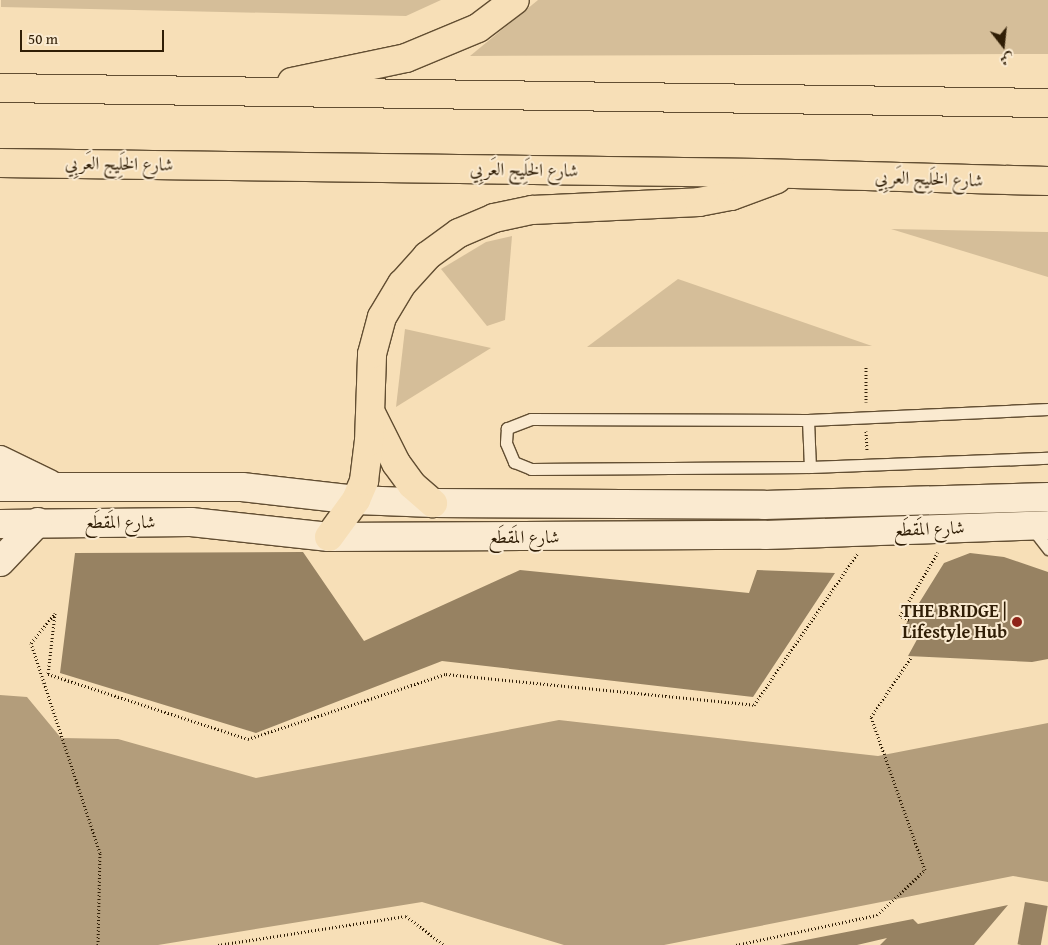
<!DOCTYPE html>
<meta charset="utf-8">
<style>
body{margin:0}
#map{position:relative;width:1048px;height:945px;overflow:hidden;background:#f7dfb7;font-family:"Gentium Book Plus",Amiri,serif}
div>[style]{position:absolute}
.green>*{inset:0;background:#d5be99}
.water>*{inset:0;background:#b39d7b}
.building>*{inset:0;background:#978262;transform-origin:0 0}
.path>*{height:3px;margin-top:-1.5px;transform-origin:0;background:repeating-linear-gradient(90deg,#301e06 0 1px,transparent 0 3.5px)}
.roads{filter:drop-shadow(1px 0 #624e32) drop-shadow(-1px 0 #624e32) drop-shadow(0 1px #624e32) drop-shadow(0 -1px #624e32)}
.lane>*{height:11px;margin:-5.5px;padding:0 5.5px;transform-origin:5.5px;border-radius:5.5px;background:#faead0}
.secondary>*{height:28px;margin:-14px;padding:0 14px;transform-origin:14px;border-radius:14px;background:#faead0}
.highway>*{height:28px;margin:-14px;padding:0 14px;transform-origin:14px;border-radius:14px;background:#f7dfb7}
.dots>*{width:14px;height:14px;translate:-50% -50%;box-sizing:border-box;border:2px solid #faead0;border-radius:50%}
span{translate:-50% -50%;white-space:nowrap;text-align:center;line-height:1.15;-webkit-text-stroke:4px #faead0;paint-order:stroke}
.street-label{font-size:18px;color:#301e06}
.poi-label{font-size:18px;color:#301e06;font-weight:700}
.right{translate:-100% -50%;text-align:right}
.north{position:absolute;left:978px;top:20px;width:50px;height:50px;-webkit-text-stroke:4px #faead0;paint-order:stroke;rotate:164deg;font-size:14px;font-weight:700;line-height:20px;text-align:center;color:#301e06}
.north::after{content:'';display:block;margin:auto;width:18px;height:22px;background:#301e06;clip-path:polygon(50% 0,100% 100%,50% 72%,0 100%)}
.scale{position:absolute;left:20px;top:30px;width:144px;height:22px;box-sizing:border-box;border:2px solid #301e06;border-top:0;padding-left:6px;font-size:15px;line-height:18px;white-space:nowrap;color:#301e06;-webkit-text-stroke:4px #faead0;paint-order:stroke}
</style>
<div id="map">
<div class="green">
<i style="clip-path:polygon(1px 0,441px 0,406px 16px,1px 7px)"></i>
<i style="clip-path:polygon(538px 0,1048px 0,1048px 54px,470px 56px)"></i>
<i style="clip-path:polygon(891px 229px,1048px 232px,1048px 277px)"></i>
<i style="clip-path:polygon(512px 236px,505px 320px,487px 326px,441px 269px,486px 242px)"></i>
<i style="clip-path:polygon(678px 279px,872px 346px,587px 347px)"></i>
<i style="clip-path:polygon(405px 329px,491px 348px,396px 407px)"></i>
</div>
<div class="water">
<i style="clip-path:polygon(0 695px,27px 697px,61px 738px,118px 739px,256px 778px,559px 720px,878px 756px,1048px 723px,1048px 882px,1013px 876px,664px 945px,564px 945px,422px 902px,158px 945px,0 945px)"></i>
</div>
<div class="building">
<i style="clip-path:polygon(303px 552px,364px 641px,520px 570px,749px 593px,757px 570px,835px 573px,753px 697px,442px 661px,256px 733px,60px 673px,75px 553px)"></i>
<i style="clip-path:polygon(970px 553px,1004px 557px,1048px 572px,1048px 659px,1032px 662px,908px 656px,920px 634px,906px 635px,906px 624px,944px 563px)"></i>
<i style="left:1025px;top:902px;width:23px;height:43px;rotate:10deg"></i>
<i style="clip-path:polygon(1008px 905px,974px 945px,880px 945px,887px 938px,857px 945px,780px 945px,913px 919px,918px 924px)"></i>
</div>
<div class="path">
<i style="left:866px;top:367px;width:35px;rotate:90deg"></i>
<i style="left:866px;top:431px;width:19px;rotate:87deg"></i>
<i style="left:909px;top:620px;width:10px;rotate:-156deg"></i>
<i style="left:900px;top:616px;width:74px;rotate:-59.3deg"></i>
<i style="left:98px;top:945px;width:92px;rotate:-88.8deg"></i>
<i style="left:100px;top:853px;width:221px;rotate:-108.2deg"></i>
<i style="left:31px;top:643px;width:38px;rotate:-51deg"></i>
<i style="left:55px;top:613px;width:61px;rotate:96.5deg"></i>
<i style="left:48px;top:674px;width:210px;rotate:18deg"></i>
<i style="left:248px;top:739px;width:208px;rotate:-18.2deg"></i>
<i style="left:446px;top:674px;width:310px;rotate:5.7deg"></i>
<i style="left:754px;top:705px;width:183px;rotate:-55.7deg"></i>
<i style="left:218px;top:945px;width:190px;rotate:-8.8deg"></i>
<i style="left:406px;top:916px;width:48px;rotate:37.3deg"></i>
<i style="left:736px;top:945px;width:144px;rotate:-12deg"></i>
<i style="left:877px;top:915px;width:66px;rotate:-43.2deg"></i>
<i style="left:925px;top:870px;width:162px;rotate:-109.4deg"></i>
<i style="left:871px;top:717px;width:73px;rotate:-56.1deg"></i>
</div>
<div class="roads">
<div class="lane">
<i style="left:1048px;top:409px;width:240px;rotate:177.4deg"></i>
<i style="left:808px;top:420px;width:277px;rotate:-179.8deg"></i>
<i style="left:531px;top:419px;width:26px;rotate:159deg"></i>
<i style="left:507px;top:428px;width:15px;rotate:94deg"></i>
<i style="left:506px;top:443px;width:21px;rotate:67deg"></i>
<i style="left:514px;top:462px;width:18px;rotate:22deg"></i>
<i style="left:531px;top:469px;width:279px;rotate:-0.4deg"></i>
<i style="left:810px;top:467px;width:238px;rotate:-2.2deg"></i>
<i style="left:808px;top:420px;width:47px;rotate:87.6deg"></i>
<i style="left:1031px;top:527px;width:28px;rotate:52deg"></i>
</div>
<div class="secondary">
<i style="left:0;top:460px;width:55px;rotate:26.1deg"></i>
<i style="left:0;top:487px;width:242px"></i>
<i style="left:242px;top:487px;width:115px;rotate:6.5deg"></i>
<i style="left:356px;top:500px;width:77px;rotate:2.2deg"></i>
<i style="left:433px;top:503px;width:331px;rotate:0.3deg"></i>
<i style="left:764px;top:505px;width:284px;rotate:-1.6deg"></i>
<i style="left:0;top:524px;width:191px;rotate:-0.6deg"></i>
<i style="left:191px;top:522px;width:139px;rotate:6.2deg"></i>
<i style="left:329px;top:537px;width:436px;rotate:-0.3deg"></i>
<i style="left:765px;top:535px;width:283px;rotate:-2deg"></i>
<i style="left:0;top:562px;width:55px;rotate:-46.5deg"></i>
</div>
<div class="highway">
<i style="left:292px;top:82px;width:116px;rotate:-11.9deg"></i>
<i style="left:406px;top:58px;width:78px;rotate:-22.6deg"></i>
<i style="left:478px;top:28px;width:46px;rotate:-37.1deg"></i>
<i style="left:0;top:88px;width:1048px;rotate:0.82deg"></i>
<i style="left:0;top:163px;width:759px;rotate:0.75deg"></i>
<i style="left:759px;top:173px;width:289px;rotate:1.6deg"></i>
<i style="left:372px;top:415px;width:54px;rotate:63.4deg"></i>
<i style="left:396px;top:463px;width:27px;rotate:54deg"></i>
<i style="left:412px;top:485px;width:28px;rotate:41deg"></i>
<i style="left:329px;top:537px;width:46px;rotate:-53.9deg"></i>
<i style="left:356px;top:500px;width:21px;rotate:-67deg"></i>
<i style="left:364px;top:481px;width:39px;rotate:-83deg"></i>
<i style="left:369px;top:442px;width:88px;rotate:-88deg"></i>
<i style="left:372px;top:354px;width:38px;rotate:-75deg"></i>
<i style="left:382px;top:317px;width:39px;rotate:-59deg"></i>
<i style="left:402px;top:284px;width:38px;rotate:-48deg"></i>
<i style="left:427px;top:256px;width:39px;rotate:-36deg"></i>
<i style="left:459px;top:233px;width:38px;rotate:-23deg"></i>
<i style="left:494px;top:218px;width:39px;rotate:-12deg"></i>
<i style="left:532px;top:210px;width:167px;rotate:-2.7deg"></i>
<i style="left:699px;top:202px;width:33px;rotate:-11deg"></i>
<i style="left:731px;top:196px;width:49px;rotate:-20.3deg"></i>
</div>
</div>
<div class="dots">
<i style="left:1017px;top:622px;background:#8f2418"></i>
</div>
<div class="street-label">
<span style="left:119px;top:164px;rotate:1deg">شارع الخَلِيج العَربِي</span>
<span style="left:524px;top:170px;rotate:1deg">شارع الخَلِيج العَربِي</span>
<span style="left:929px;top:179px;rotate:2deg">شارع الخَلِيج العَربِي</span>
<span style="left:120px;top:522px">شارع المَقطَع</span>
<span style="left:929px;top:529px;rotate:-2deg">شارع المَقطَع</span>
<span style="left:524px;top:537px">شارع المَقطَع</span>
</div>
<div class="poi-label">
<span class="right" style="left:1007px;top:622px">THE BRIDGE |<br>Lifestyle Hub</span>
</div>
<div class="north">ش</div>
<div class="scale">50 m</div>
</div>
